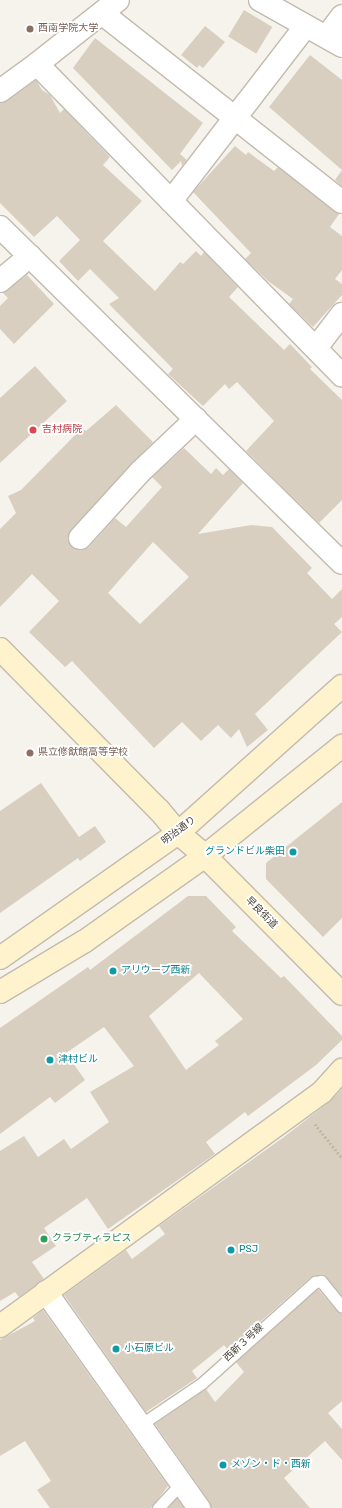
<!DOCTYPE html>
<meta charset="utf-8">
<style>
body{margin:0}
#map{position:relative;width:342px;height:1508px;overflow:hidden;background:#f6f3ec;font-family:Rubik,"Noto Sans JP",sans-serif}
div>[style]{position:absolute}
.building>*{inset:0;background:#d8cfc1;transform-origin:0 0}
.path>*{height:2.5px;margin-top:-1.25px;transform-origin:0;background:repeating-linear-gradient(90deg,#c4b79f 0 2px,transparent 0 4px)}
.roads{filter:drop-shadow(1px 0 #c2bbae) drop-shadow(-1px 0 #c2bbae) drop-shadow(0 1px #c2bbae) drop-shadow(0 -1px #c2bbae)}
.lane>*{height:11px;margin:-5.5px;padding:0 5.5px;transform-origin:5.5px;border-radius:5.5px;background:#fff}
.street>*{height:22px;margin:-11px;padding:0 11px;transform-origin:11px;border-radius:11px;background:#fff}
.secondary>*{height:22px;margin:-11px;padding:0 11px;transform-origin:11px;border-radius:11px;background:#fff3cd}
.dots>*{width:11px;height:11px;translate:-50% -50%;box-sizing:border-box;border:2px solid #fff;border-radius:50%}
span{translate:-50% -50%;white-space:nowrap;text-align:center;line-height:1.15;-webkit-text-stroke:3.5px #fff;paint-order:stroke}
.education-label{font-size:10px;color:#785e54}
.left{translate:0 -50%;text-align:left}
.health-label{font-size:10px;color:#be3a42}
.street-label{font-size:10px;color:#4b4439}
.culture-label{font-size:10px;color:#0d838f}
.right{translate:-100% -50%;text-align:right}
.leisure-label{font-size:10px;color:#27864d}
</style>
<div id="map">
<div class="building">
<i style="left:244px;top:10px;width:33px;height:31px;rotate:31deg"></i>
<i style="clip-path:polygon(205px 26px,225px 42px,203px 68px,199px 65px,197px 68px,181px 55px)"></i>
<i style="clip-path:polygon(95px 38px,203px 123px,180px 154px,187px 160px,182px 166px,181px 161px,172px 170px,73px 68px)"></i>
<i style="clip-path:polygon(310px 55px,342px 80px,342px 186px,335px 180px,342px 170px,269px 107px)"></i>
<i style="clip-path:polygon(36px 80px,42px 90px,50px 95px,60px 113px,64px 109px,110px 157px,103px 165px,142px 201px,103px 241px,155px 291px,180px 262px,183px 264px,196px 251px,201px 256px,204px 252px,238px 287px,229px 297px,284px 350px,290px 344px,312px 367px,310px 369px,342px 400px,342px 500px,319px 523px,246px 451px,274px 421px,237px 382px,229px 389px,225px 384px,203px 406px,168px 374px,173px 369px,109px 304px,119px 298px,90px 269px,78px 281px,59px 261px,80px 240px,57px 216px,34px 237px,0 203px,0 103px,7px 101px)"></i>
<i style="clip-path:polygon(235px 146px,246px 155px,248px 152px,274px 171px,278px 167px,339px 214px,330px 227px,342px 236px,342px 270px,335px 279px,342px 284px,342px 295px,313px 327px,289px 304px,293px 299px,268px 281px,245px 259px,251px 253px,193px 192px)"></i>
<i style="clip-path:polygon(27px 275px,54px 304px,14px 344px,0 329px,0 306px,8px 298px,3px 293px)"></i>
<i style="clip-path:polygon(35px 366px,67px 401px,0 463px,0 398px)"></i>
<i style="clip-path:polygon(evenodd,116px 405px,153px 442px,71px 530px,68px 541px,72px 547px,83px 550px,89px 547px,115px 518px,126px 527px,162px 487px,152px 477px,184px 448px,211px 474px,216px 468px,223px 475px,229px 469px,243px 483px,198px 534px,251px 525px,272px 527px,312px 568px,307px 573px,332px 599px,342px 589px,342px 617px,334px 624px,342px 632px,255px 714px,268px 730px,247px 747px,239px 729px,231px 738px,218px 725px,201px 741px,182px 722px,154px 748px,72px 661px,65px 667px,29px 632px,59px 601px,32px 574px,0 607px,0 529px,16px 513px,8px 496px,21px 490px,82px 428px,86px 431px,116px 405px,153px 542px,189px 577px,140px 624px,108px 593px,153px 542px)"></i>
<i style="clip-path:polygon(41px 783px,79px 837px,95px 826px,106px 842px,80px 861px,78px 858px,0 913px,0 811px)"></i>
<i style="clip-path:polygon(342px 802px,342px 918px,323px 937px,266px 879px,266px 863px)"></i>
<i style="clip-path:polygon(evenodd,188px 896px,206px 896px,236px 927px,232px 931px,281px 978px,284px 976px,342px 1036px,342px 1040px,316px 1065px,248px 1116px,245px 1112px,206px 1142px,215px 1154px,108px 1229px,87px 1198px,44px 1228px,56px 1246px,32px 1262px,44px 1279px,19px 1297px,15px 1292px,0 1301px,0 1151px,24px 1136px,38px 1157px,64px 1139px,71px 1149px,109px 1122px,90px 1092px,134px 1066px,104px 1027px,66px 1053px,85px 1080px,55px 1103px,50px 1097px,0 1134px,0 1028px,88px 967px,90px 970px,188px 896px,199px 973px,243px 1019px,215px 1041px,219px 1045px,186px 1070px,149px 1016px,199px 973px)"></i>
<i style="clip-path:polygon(342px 1089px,342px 1296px,324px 1275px,311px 1277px,228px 1350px,224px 1345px,192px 1371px,197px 1378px,146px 1412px,64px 1295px,126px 1250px,132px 1259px,165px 1234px,159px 1226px,284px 1137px,329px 1102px)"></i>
<i style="clip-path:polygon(318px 1289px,337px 1311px,342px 1314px,342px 1401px,328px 1413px,342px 1429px,342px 1460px,325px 1441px,284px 1478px,310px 1508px,211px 1508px,209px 1501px,155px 1424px,206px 1389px,215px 1402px,244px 1372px,236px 1362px)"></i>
<i style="clip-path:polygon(43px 1310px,168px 1486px,151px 1508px,50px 1508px,37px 1490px,51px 1481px,25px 1441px,0 1456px,0 1340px,35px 1321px,33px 1318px)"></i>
<i style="clip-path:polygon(177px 1498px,184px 1508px,168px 1508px)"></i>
</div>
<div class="path">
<i style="left:315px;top:1124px;width:43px;rotate:51.5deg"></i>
</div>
<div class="roads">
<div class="lane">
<i style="left:140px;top:1425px;width:75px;rotate:-34.1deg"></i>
<i style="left:202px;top:1383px;width:152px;rotate:-41.8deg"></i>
<i style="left:315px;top:1282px;width:6px;rotate:-9deg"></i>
<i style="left:321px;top:1281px;width:33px;rotate:51deg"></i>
<i style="left:158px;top:1508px;width:34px;rotate:-47deg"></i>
</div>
<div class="street">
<i style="left:260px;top:0;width:94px;rotate:29.3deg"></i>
<i style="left:103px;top:14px;width:304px;rotate:38.2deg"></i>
<i style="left:327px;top:36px;width:25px;rotate:-53deg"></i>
<i style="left:37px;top:64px;width:436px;rotate:45.6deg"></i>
<i style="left:0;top:91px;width:46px;rotate:-36.1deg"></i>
<i style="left:37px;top:64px;width:103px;rotate:-38.3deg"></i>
<i style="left:171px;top:201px;width:220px;rotate:-52.4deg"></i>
<i style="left:0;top:227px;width:479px;rotate:44.5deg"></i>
<i style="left:0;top:281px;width:39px;rotate:-40deg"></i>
<i style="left:316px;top:348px;width:43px;rotate:-52.6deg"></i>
<i style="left:80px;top:538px;width:89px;rotate:-47.7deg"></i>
<i style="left:140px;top:472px;width:77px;rotate:-43.4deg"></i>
<i style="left:46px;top:1292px;width:265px;rotate:54.7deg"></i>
</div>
<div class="secondary">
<i style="left:0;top:649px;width:226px;rotate:45.4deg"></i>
<i style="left:159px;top:810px;width:30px;rotate:50deg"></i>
<i style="left:178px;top:833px;width:35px;rotate:40deg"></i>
<i style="left:205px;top:856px;width:194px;rotate:45.2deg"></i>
<i style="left:0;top:958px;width:218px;rotate:-35.1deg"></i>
<i style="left:178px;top:833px;width:220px;rotate:-41.9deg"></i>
<i style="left:0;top:992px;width:99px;rotate:-31deg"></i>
<i style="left:85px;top:941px;width:147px;rotate:-35.3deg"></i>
<i style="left:205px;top:856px;width:176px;rotate:-38.8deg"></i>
<i style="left:0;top:1326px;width:398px;rotate:-36deg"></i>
<i style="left:322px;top:1092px;width:30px;rotate:-48deg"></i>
</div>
</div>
<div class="dots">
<i style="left:30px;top:29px;background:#8d6e63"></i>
<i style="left:33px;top:430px;background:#e0444e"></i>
<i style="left:30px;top:753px;background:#8d6e63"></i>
<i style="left:293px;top:852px;background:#0f9aa8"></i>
<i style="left:113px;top:971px;background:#0f9aa8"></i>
<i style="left:50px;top:1060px;background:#0f9aa8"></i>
<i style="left:44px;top:1239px;background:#2e9e5b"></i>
<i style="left:231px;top:1250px;background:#0f9aa8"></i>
<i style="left:116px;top:1349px;background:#0f9aa8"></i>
<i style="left:223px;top:1465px;background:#0f9aa8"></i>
</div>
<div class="education-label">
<span class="left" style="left:38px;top:29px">西南学院大学</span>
<span class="left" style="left:38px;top:753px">県立修猷館高等学校</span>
</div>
<div class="health-label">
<span class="left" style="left:42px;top:430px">吉村病院</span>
</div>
<div class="street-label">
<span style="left:179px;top:831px;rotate:-37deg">明治通り</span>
<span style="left:261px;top:913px;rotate:45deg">早良街道</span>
<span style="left:244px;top:1343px;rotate:-43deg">西新３号線</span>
</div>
<div class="culture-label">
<span class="right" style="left:285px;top:852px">グランドビル柴田</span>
<span class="left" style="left:121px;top:971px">アリウープ西新</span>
<span class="left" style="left:58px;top:1060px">津村ビル</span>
<span class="left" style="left:239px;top:1250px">PSJ</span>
<span class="left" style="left:124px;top:1349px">小石原ビル</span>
<span class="left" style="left:231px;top:1465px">メゾン・ド・西新</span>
</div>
<div class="leisure-label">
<span class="left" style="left:52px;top:1239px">クラブティラピス</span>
</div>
</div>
